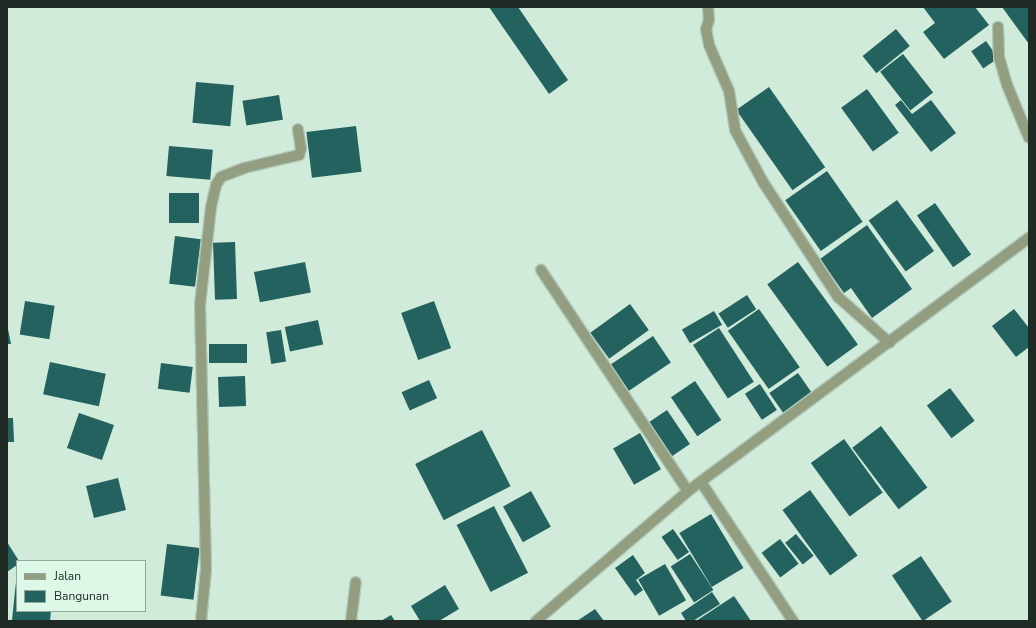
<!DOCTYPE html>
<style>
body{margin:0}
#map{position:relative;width:1036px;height:628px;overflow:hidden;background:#d0ebda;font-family:"Nunito Sans",sans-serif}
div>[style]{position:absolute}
.building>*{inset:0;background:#23625f;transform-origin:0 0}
.roads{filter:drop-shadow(1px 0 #b0c8b9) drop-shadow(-1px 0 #b0c8b9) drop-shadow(0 1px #b0c8b9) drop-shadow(0 -1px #b0c8b9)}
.street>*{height:10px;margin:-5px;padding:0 5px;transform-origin:5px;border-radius:5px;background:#929e7f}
span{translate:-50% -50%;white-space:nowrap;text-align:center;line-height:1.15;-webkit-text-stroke:4px #ddf8e7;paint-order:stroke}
.frame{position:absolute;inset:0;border:8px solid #212b25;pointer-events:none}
.legend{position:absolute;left:16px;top:560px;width:130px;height:52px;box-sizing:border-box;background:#ddf8e7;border:1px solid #92a699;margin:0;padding:5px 7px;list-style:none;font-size:12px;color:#212b25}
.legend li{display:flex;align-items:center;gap:8px;height:20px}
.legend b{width:20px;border:1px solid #92a699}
</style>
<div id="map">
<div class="building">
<i style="clip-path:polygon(489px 7px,518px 7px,568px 80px,549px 94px)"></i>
<i style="clip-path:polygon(923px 7px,975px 7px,989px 25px,944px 59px,923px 32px,935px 23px)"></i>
<i style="clip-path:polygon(1002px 7px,1029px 7px,1029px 44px)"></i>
<i style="left:896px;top:29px;width:22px;height:43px;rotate:51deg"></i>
<i style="left:986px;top:41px;width:21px;height:18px;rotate:55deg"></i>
<i style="left:903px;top:54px;width:49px;height:29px;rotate:52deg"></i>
<i style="left:196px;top:82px;width:38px;height:41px;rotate:5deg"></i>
<i style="left:769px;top:87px;width:98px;height:40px;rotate:55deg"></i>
<i style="left:867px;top:89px;width:54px;height:32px;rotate:54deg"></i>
<i style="left:279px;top:95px;width:25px;height:37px;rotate:81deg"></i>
<i style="clip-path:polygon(901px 100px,912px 114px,931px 100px,956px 133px,931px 152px,895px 105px)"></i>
<i style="left:356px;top:126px;width:46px;height:50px;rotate:83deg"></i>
<i style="left:169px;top:146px;width:44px;height:30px;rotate:5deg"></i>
<i style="left:827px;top:171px;width:62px;height:51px;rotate:55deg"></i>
<i style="left:169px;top:193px;width:30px;height:30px"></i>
<i style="left:897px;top:200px;width:63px;height:35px;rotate:54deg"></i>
<i style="left:935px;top:203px;width:63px;height:22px;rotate:55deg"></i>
<i style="clip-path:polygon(867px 225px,912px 289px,872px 318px,851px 288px,844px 293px,820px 259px)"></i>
<i style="left:175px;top:236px;width:26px;height:48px;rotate:7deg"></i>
<i style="left:235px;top:242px;width:57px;height:22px;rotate:88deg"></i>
<i style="left:305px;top:262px;width:31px;height:52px;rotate:79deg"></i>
<i style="left:798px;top:262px;width:102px;height:38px;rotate:54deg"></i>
<i style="left:747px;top:295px;width:17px;height:34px;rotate:57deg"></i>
<i style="left:25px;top:301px;width:30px;height:34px;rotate:9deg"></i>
<i style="left:434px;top:301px;width:50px;height:35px;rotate:70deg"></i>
<i style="left:630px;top:304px;width:32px;height:49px;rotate:54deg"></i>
<i style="left:759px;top:309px;width:71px;height:38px;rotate:55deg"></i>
<i style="clip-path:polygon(1014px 309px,1029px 328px,1029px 347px,1016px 357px,992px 326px)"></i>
<i style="left:714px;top:311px;width:16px;height:37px;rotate:60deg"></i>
<i style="left:318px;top:320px;width:25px;height:34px;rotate:78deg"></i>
<i style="clip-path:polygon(7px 324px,11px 344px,7px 344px)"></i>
<i style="left:719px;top:328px;width:64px;height:31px;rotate:57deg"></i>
<i style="left:281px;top:330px;width:32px;height:15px;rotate:81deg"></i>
<i style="left:653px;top:336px;width:32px;height:51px;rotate:56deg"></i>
<i style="left:209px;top:344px;width:38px;height:19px"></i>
<i style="left:50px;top:362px;width:57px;height:33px;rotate:12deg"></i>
<i style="left:161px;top:363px;width:32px;height:26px;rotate:7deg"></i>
<i style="left:798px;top:373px;width:28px;height:35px;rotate:55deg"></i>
<i style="left:245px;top:376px;width:30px;height:27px;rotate:88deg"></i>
<i style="left:429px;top:380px;width:20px;height:30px;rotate:66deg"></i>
<i style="left:695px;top:381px;width:47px;height:29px;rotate:56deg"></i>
<i style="left:760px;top:384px;width:31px;height:18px;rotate:57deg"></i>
<i style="left:950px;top:388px;width:41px;height:29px;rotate:53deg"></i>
<i style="left:667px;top:410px;width:41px;height:24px;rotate:56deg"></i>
<i style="left:79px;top:413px;width:37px;height:37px;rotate:19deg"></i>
<i style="clip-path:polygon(7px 418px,13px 418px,14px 442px,7px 442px)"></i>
<i style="left:881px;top:426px;width:77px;height:36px;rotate:53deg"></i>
<i style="left:482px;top:430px;width:63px;height:75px;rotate:63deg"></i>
<i style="left:640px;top:433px;width:42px;height:31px;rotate:60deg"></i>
<i style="left:844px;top:439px;width:66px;height:41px;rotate:54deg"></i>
<i style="left:118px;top:478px;width:33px;height:33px;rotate:76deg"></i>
<i style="left:810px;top:490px;width:81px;height:34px;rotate:54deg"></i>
<i style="left:531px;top:491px;width:41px;height:32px;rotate:61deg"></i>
<i style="left:494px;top:506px;width:75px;height:42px;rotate:63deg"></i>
<i style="left:711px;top:514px;width:63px;height:37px;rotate:59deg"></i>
<i style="left:673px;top:529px;width:28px;height:14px;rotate:55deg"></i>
<i style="left:796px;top:534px;width:28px;height:14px;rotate:51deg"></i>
<i style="left:780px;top:539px;width:31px;height:23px;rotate:53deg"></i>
<i style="clip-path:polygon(7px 542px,19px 561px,17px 565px,7px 572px)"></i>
<i style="left:167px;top:544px;width:33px;height:52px;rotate:7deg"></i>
<i style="left:690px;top:554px;width:43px;height:23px;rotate:57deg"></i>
<i style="clip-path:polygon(633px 555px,645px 573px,636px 580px,643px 590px,635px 596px,615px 568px)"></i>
<i style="left:921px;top:556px;width:55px;height:35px;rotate:56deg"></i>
<i style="left:665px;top:564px;width:42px;height:31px;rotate:60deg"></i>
<i style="clip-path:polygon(16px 582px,17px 611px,51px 611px,50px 621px,12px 620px)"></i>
<i style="clip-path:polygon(445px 585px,459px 609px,439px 621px,420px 621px,411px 606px)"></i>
<i style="clip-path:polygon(712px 592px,720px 604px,693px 621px,686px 621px,681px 613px)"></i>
<i style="clip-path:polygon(734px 596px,751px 621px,696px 621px)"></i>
<i style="clip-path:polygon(595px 609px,604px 621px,577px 621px)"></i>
<i style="clip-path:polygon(391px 615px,395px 621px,381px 621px)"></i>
</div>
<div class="roads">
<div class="street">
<i style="left:708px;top:7px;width:13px;rotate:86deg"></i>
<i style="left:709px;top:20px;width:9px;rotate:108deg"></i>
<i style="left:706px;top:29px;width:16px;rotate:79deg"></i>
<i style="left:709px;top:45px;width:50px;rotate:66.5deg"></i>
<i style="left:729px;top:91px;width:39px;rotate:81deg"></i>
<i style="left:735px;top:130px;width:59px;rotate:61.7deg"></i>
<i style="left:763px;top:182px;width:137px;rotate:56.9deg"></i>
<i style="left:838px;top:297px;width:69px;rotate:41.5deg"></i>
<i style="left:998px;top:27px;width:30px;rotate:88deg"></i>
<i style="left:999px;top:57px;width:29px;rotate:74deg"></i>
<i style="left:1007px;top:85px;width:57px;rotate:67.5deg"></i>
<i style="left:541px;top:270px;width:265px;rotate:56.4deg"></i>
<i style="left:701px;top:482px;width:167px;rotate:56.5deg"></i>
<i style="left:201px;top:621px;width:52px;rotate:-84.5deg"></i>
<i style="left:206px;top:569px;width:264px;rotate:-91.3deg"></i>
<i style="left:200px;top:305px;width:99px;rotate:-83.6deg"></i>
<i style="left:211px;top:207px;width:23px;rotate:-77deg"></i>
<i style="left:216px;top:185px;width:9px;rotate:-58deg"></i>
<i style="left:221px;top:177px;width:25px;rotate:-21deg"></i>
<i style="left:244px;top:168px;width:57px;rotate:-13.3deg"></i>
<i style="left:299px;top:155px;width:6px;rotate:-72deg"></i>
<i style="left:301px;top:149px;width:20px;rotate:-99deg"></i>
<i style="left:351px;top:621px;width:39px;rotate:-83deg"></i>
<i style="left:536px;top:621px;width:200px;rotate:-40.5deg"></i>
<i style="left:688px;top:491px;width:425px;rotate:-36.6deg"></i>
</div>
</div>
<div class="frame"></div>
<ul class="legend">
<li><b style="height:5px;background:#929e7f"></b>Jalan</li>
<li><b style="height:11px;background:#23625f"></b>Bangunan</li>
</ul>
</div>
